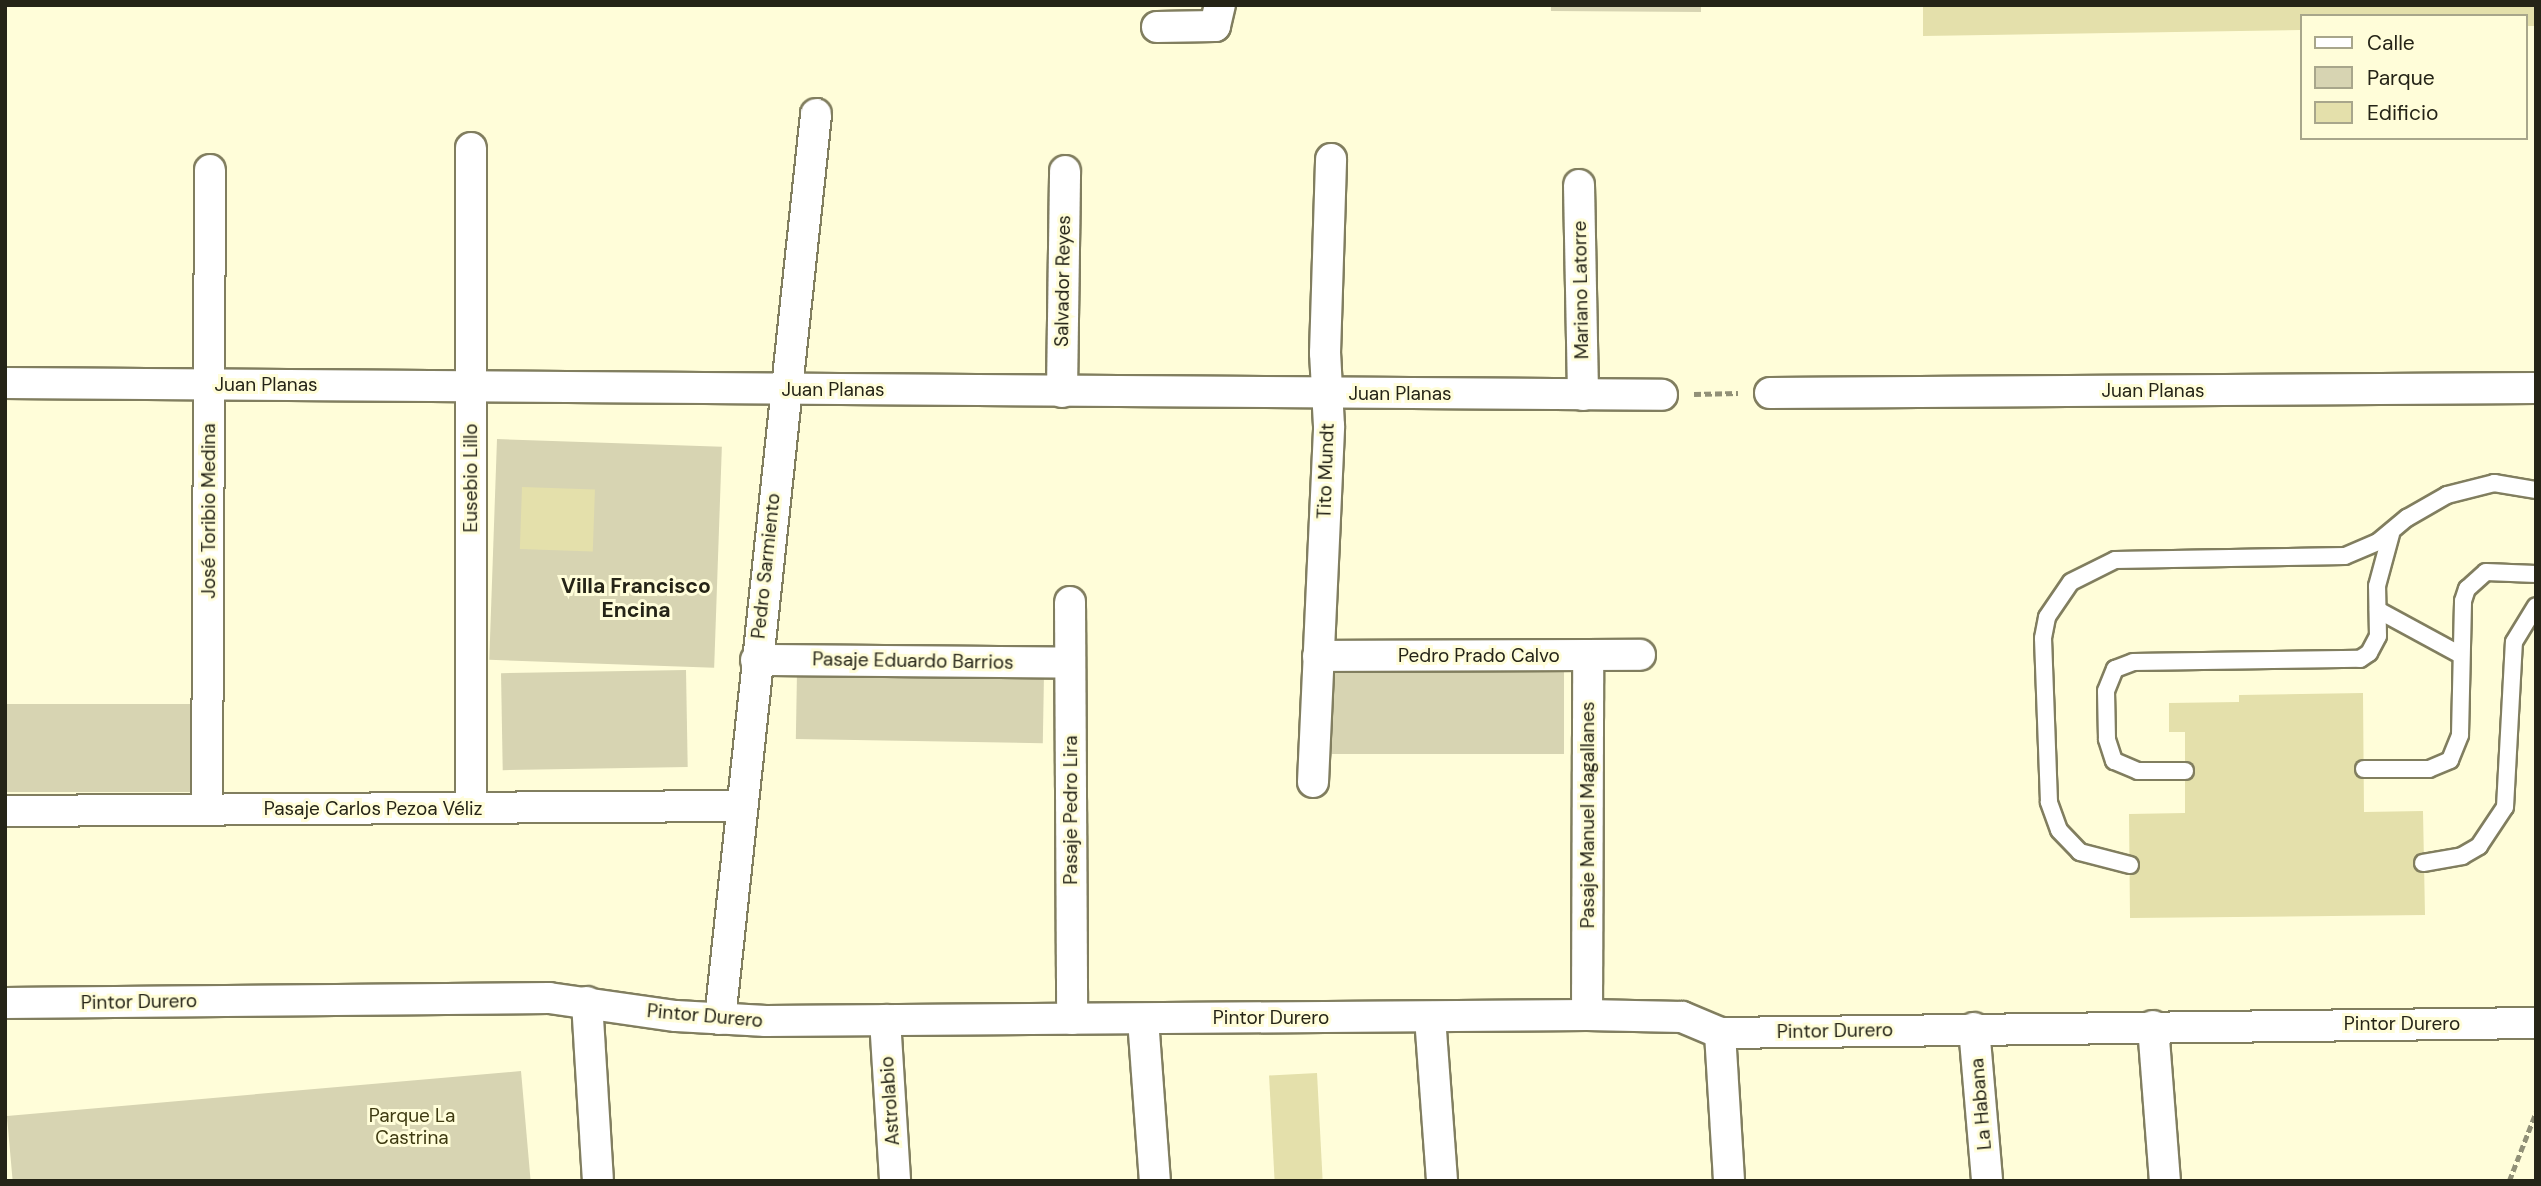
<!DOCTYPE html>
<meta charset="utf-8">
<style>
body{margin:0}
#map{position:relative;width:2541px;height:1186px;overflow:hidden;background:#fffdd9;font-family:"DM Sans",sans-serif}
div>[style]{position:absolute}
.green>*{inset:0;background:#d7d4b2;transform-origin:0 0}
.building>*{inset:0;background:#e4e0ab;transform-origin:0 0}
.path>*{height:4.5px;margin-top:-2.25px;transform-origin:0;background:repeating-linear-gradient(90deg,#919077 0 7px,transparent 0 10.5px)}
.roads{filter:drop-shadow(2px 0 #817e5f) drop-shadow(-2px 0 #817e5f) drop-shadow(0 2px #817e5f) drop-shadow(0 -2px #817e5f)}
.service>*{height:16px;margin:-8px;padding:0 8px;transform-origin:8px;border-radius:8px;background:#fff}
.minor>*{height:30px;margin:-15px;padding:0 15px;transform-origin:15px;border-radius:15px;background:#fff}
span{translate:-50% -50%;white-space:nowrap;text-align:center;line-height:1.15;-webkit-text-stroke:6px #fffdd9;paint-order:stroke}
.street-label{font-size:19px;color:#252417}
.park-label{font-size:19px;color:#3e3a11}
.neighbourhood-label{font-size:21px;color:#252417;font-weight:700}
.frame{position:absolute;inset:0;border:7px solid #252417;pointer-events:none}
.legend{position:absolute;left:2300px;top:14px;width:228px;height:126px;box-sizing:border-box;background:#fffdd9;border:2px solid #a8a68b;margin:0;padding:9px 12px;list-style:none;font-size:21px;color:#252417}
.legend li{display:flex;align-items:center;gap:14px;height:35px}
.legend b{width:35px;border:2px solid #a8a68b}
</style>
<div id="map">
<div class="green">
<i style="clip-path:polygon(1551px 5px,1701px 5px,1701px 12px,1551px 11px)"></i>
<i style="left:497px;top:439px;width:225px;height:221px;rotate:2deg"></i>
<i style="left:1332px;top:667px;width:232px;height:87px"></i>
<i style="left:686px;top:670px;width:97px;height:185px;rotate:89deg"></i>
<i style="left:797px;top:672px;width:247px;height:67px;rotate:1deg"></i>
<i style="left:5px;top:704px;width:185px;height:88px"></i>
<i style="left:521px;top:1071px;width:110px;height:516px;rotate:85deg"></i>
</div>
<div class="building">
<i style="clip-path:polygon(1923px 5px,2536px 5px,2536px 26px,2525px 26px,2525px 16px,2301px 16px,2301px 30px,1923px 36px)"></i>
<i style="left:522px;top:487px;width:73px;height:62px;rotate:2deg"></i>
<i style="clip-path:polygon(2363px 693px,2364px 812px,2423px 811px,2425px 915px,2130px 918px,2129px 814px,2185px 813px,2185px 732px,2169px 732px,2169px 703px,2239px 702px,2239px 695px)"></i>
<i style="left:1317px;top:1073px;width:106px;height:48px;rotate:87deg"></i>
</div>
<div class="path">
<i style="left:1694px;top:394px;width:44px;rotate:-1.3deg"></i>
<i style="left:2509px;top:1181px;width:74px;rotate:-68.6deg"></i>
</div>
<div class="roads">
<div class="service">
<i style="left:2378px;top:610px;width:94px;rotate:28.5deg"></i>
<i style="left:2364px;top:769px;width:65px"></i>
<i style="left:2429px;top:769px;width:23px;rotate:-23deg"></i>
<i style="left:2450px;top:760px;width:27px;rotate:-68deg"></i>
<i style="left:2460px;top:735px;width:134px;rotate:-88.7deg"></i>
<i style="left:2463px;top:601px;width:13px;rotate:-72deg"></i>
<i style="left:2467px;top:589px;width:25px;rotate:-42deg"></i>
<i style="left:2486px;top:572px;width:50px;rotate:2.3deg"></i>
<i style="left:2185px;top:771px;width:47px;rotate:180deg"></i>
<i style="left:2138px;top:771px;width:26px;rotate:-157deg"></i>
<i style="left:2114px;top:761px;width:23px;rotate:-108deg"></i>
<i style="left:2107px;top:739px;width:48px;rotate:-91.2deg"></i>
<i style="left:2106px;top:691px;width:24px;rotate:-68deg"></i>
<i style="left:2115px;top:669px;width:19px;rotate:-21deg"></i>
<i style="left:2133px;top:662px;width:227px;rotate:-0.8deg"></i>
<i style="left:2360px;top:659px;width:11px;rotate:-34deg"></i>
<i style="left:2369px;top:653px;width:19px;rotate:-62deg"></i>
<i style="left:2378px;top:636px;width:50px;rotate:-91.1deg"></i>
<i style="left:2377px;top:586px;width:54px;rotate:-74.9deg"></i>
<i style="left:2423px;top:863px;width:40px;rotate:-10deg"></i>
<i style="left:2462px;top:856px;width:20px;rotate:-30deg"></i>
<i style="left:2479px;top:846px;width:47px;rotate:-56.3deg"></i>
<i style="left:2505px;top:807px;width:165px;rotate:-86.9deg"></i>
<i style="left:2514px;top:642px;width:42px;rotate:-58.6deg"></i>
<i style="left:2130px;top:865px;width:52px;rotate:-165.4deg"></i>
<i style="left:2080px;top:852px;width:30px;rotate:-134deg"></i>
<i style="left:2059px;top:830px;width:30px;rotate:-110deg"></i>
<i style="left:2049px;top:802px;width:164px;rotate:-92.1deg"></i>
<i style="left:2043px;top:638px;width:21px;rotate:-79deg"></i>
<i style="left:2047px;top:617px;width:42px;rotate:-55.6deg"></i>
<i style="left:2071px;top:582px;width:49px;rotate:-26.6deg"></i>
<i style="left:2115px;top:560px;width:230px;rotate:-1deg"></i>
<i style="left:2345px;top:556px;width:36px;rotate:-23deg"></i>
<i style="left:2378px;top:542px;width:38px;rotate:-40deg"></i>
<i style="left:2407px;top:518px;width:46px;rotate:-29.9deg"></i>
<i style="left:2447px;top:495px;width:49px;rotate:-14.3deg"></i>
<i style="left:2494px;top:483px;width:43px;rotate:9.5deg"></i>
</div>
<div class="minor">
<i style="left:1157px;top:27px;width:58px;rotate:-1deg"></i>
<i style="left:1215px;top:26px;width:22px;rotate:-77deg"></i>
<i style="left:1579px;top:185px;width:210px;rotate:88.9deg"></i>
<i style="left:5px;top:383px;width:1657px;rotate:0.41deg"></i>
<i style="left:1062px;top:392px;width:221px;rotate:-89.2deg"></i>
<i style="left:1770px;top:393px;width:766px;rotate:-0.37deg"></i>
<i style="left:1070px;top:602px;width:417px;rotate:89.7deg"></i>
<i style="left:1318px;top:656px;width:322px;rotate:-0.2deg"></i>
<i style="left:756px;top:660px;width:314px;rotate:0.5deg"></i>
<i style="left:1313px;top:782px;width:356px;rotate:-87.4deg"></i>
<i style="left:1329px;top:426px;width:73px;rotate:-93.1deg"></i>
<i style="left:1325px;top:353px;width:194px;rotate:-88.2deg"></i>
<i style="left:471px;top:808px;width:660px;rotate:-90deg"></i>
<i style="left:207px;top:810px;width:640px;rotate:-89.73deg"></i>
<i style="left:5px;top:811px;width:735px;rotate:-0.39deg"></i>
<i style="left:587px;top:1002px;width:179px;rotate:86.5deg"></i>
<i style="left:5px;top:1003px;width:544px;rotate:-0.53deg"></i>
<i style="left:549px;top:998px;width:128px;rotate:8.1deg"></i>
<i style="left:676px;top:1016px;width:90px;rotate:3.2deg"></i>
<i style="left:766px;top:1021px;width:821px;rotate:-0.42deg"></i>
<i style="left:1587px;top:1015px;width:95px;rotate:1.2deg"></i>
<i style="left:1682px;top:1017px;width:41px;rotate:22.8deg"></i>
<i style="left:1720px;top:1033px;width:816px;rotate:-0.7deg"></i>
<i style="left:1587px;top:1015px;width:360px;rotate:-89.8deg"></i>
<i style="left:1430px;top:1017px;width:164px;rotate:85.8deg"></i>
<i style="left:720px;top:1019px;width:910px;rotate:-83.94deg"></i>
<i style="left:1143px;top:1019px;width:162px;rotate:85.8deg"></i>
<i style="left:885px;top:1020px;width:161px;rotate:86.4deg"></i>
<i style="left:2153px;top:1026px;width:155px;rotate:85.6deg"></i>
<i style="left:1974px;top:1028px;width:154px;rotate:85.1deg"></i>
<i style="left:1720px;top:1033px;width:148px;rotate:86.5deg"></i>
</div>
</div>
<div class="street-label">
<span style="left:1063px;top:281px;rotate:-89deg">Salvador Reyes</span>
<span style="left:1581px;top:290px;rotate:-91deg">Mariano Latorre</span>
<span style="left:266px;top:385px">Juan Planas</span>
<span style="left:833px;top:390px">Juan Planas</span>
<span style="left:2153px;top:391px">Juan Planas</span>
<span style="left:1400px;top:394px">Juan Planas</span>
<span style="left:1326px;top:471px;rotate:-88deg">Tito Mundt</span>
<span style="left:471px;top:478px;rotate:-90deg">Eusebio Lillo</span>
<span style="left:209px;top:511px;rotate:-90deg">José Toribio Medina</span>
<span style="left:766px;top:566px;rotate:-84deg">Pedro Sarmiento</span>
<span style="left:1479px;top:656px">Pedro Prado Calvo</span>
<span style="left:913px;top:661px;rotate:1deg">Pasaje Eduardo Barrios</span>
<span style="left:373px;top:809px">Pasaje Carlos Pezoa Véliz</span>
<span style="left:1071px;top:810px;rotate:-90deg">Pasaje Pedro Lira</span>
<span style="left:1588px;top:815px;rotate:-90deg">Pasaje Manuel Magallanes</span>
<span style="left:139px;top:1002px;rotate:-1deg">Pintor Durero</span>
<span style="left:705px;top:1016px;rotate:5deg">Pintor Durero</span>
<span style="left:1271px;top:1018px">Pintor Durero</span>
<span style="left:2402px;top:1024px">Pintor Durero</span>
<span style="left:1835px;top:1031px;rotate:-1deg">Pintor Durero</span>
<span style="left:890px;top:1101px;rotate:-94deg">Astrolabio</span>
<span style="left:1981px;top:1104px;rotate:-95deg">La Habana</span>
</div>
<div class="park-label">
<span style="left:412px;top:1127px">Parque La<br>Castrina</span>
</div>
<div class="neighbourhood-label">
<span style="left:636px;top:598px">Villa Francisco<br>Encina</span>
</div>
<div class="frame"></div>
<ul class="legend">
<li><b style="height:9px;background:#fff"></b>Calle</li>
<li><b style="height:19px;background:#d7d4b2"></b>Parque</li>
<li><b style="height:19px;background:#e4e0ab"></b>Edificio</li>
</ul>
</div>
